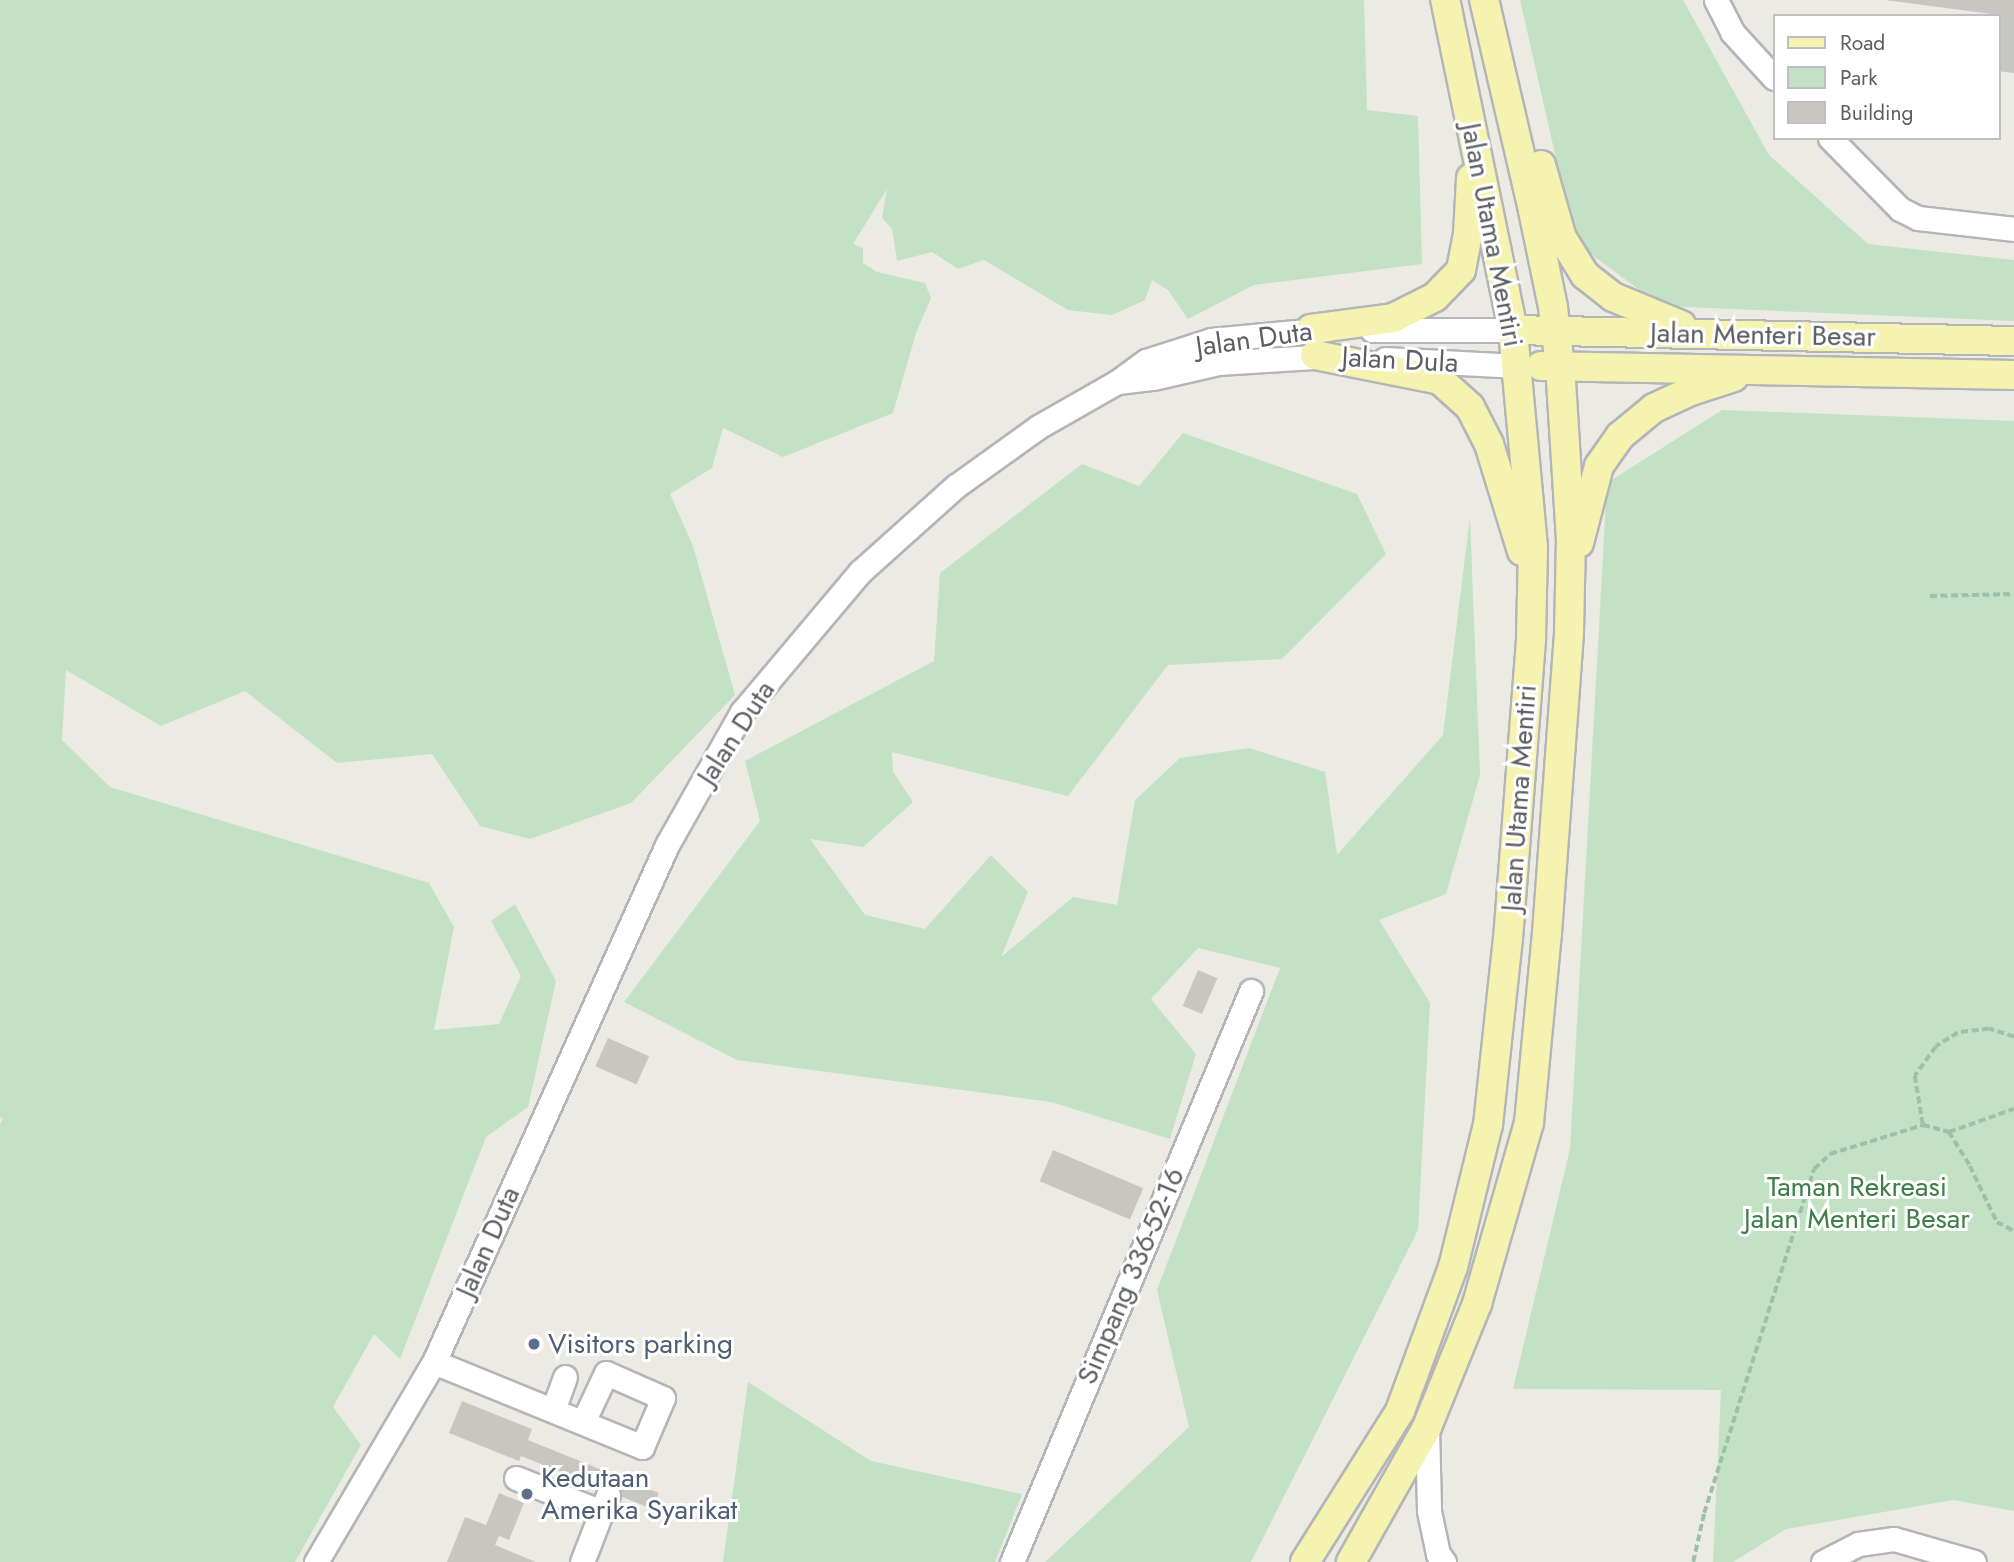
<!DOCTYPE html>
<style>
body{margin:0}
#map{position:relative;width:2014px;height:1562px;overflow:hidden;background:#ecebe3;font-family:Jost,sans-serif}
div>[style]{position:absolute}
.green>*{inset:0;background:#c2e1c5}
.building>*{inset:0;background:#c8c6c0;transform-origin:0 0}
.path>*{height:3.5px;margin-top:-1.75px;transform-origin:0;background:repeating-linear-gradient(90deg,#9cc1aa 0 7px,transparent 0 10.5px)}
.roads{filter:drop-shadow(2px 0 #b3b5b9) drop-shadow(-2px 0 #b3b5b9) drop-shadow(0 2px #b3b5b9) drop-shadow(0 -2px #b3b5b9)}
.minor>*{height:23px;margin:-11.5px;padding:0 11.5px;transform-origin:11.5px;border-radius:11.5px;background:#fff}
.major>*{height:28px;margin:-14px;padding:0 14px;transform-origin:14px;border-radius:14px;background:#f6f2af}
.dots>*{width:19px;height:19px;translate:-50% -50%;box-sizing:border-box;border:4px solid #fff;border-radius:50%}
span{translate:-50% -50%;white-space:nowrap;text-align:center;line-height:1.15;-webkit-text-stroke:6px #fff;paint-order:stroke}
.street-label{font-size:28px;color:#5b5e62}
.park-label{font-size:28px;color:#3e7e48}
.service-label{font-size:28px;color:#4e5e75}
.left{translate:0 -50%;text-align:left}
.legend{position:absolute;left:1773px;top:14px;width:228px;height:126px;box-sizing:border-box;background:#fff;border:2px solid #bdbfc0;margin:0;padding:9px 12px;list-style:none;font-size:21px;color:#5b5e62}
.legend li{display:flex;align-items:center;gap:14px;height:35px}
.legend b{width:35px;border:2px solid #bdbfc0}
</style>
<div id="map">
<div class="green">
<i style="clip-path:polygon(0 0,1364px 0,1367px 110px,1418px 116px,1422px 264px,1254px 285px,1188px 319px,1168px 290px,1152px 280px,1145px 300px,1112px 315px,1068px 310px,984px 260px,958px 269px,932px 252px,897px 261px,892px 229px,882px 218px,887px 189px,853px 244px,863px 248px,863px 263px,877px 272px,925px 283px,931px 298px,916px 333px,893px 413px,783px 457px,723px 428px,712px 468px,670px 494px,693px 546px,735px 695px,631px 803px,530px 839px,480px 826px,432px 754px,337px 763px,245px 691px,161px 726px,66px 670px,62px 740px,110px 787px,429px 883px,454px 927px,434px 1030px,499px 1024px,521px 976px,491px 921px,515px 904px,556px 981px,528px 1107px,486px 1137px,400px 1359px,374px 1334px,333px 1407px,361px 1445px,295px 1562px,0 1562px,0 1124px,3px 1119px,0 1117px)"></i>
<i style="clip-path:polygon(1520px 0,1683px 0,1769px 155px,1868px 244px,2014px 260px,2014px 321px,1661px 306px,1575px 242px)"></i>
<i style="clip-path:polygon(1722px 410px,2014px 421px,2014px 1511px,1953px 1500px,1786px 1529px,1733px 1562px,1713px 1562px,1721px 1390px,1513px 1389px,1570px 1149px,1607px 483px)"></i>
<i style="clip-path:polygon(1183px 433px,1357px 494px,1386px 554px,1282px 659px,1168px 665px,1068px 796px,892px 752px,893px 772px,913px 802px,863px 847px,810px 839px,865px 915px,925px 929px,991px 855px,1028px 892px,1001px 957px,1073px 897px,1117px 905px,1135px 800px,1180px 758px,1249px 748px,1325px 772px,1337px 855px,1443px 735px,1470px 517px,1480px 775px,1446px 894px,1379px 920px,1430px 1003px,1418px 1230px,1251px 1562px,1045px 1562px,1189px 1427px,1157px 1290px,1280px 968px,1198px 948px,1151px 999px,1196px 1054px,1170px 1139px,1051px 1102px,737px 1060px,624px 1002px,760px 821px,745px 761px,934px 661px,940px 573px,1082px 464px,1139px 486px)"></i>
<i style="clip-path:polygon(748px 1382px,871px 1461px,1022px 1494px,995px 1562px,723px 1562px)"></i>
</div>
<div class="building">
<i style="clip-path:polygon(1885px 0,2014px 0,2014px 73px,1998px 71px,1999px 15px)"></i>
<i style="left:1198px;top:970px;width:21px;height:39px;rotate:23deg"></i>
<i style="left:608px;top:1038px;width:45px;height:31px;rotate:24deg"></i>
<i style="left:1053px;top:1150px;width:98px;height:34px;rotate:23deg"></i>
<i style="clip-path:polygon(462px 1401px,532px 1429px,528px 1440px,659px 1493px,652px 1509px,521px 1456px,519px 1461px,449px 1433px)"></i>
<i style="clip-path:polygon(499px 1493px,524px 1503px,509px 1540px,499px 1536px,495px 1545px,536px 1562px,447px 1562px,465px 1517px,486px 1525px)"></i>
</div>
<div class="path">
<i style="left:1930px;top:596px;width:84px;rotate:-1.4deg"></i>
<i style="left:2014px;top:1037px;width:26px;rotate:-162deg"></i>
<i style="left:1989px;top:1029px;width:31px;rotate:173deg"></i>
<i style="left:1958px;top:1033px;width:26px;rotate:148deg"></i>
<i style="left:1936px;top:1047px;width:36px;rotate:126deg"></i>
<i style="left:1915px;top:1076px;width:50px;rotate:80.7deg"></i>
<i style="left:1923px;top:1125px;width:27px;rotate:15deg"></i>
<i style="left:1949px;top:1132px;width:40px;rotate:58deg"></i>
<i style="left:1970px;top:1166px;width:62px;rotate:64.3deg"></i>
<i style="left:1997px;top:1222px;width:19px;rotate:28deg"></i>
<i style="left:1949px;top:1132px;width:69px;rotate:-19.5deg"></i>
<i style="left:1693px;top:1562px;width:50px;rotate:-77.3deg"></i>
<i style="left:1704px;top:1513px;width:361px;rotate:-72.3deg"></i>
<i style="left:1814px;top:1169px;width:22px;rotate:-43deg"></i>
<i style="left:1830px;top:1154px;width:97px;rotate:-17.3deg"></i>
</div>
<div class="roads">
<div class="minor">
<i style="left:1716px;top:0;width:36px;rotate:63deg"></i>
<i style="left:1732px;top:32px;width:62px;rotate:47.6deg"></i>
<i style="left:1830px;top:138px;width:100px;rotate:45.4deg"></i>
<i style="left:1900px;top:209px;width:20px;rotate:27deg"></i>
<i style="left:1918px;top:218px;width:97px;rotate:6.5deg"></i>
<i style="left:1372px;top:330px;width:141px"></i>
<i style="left:1385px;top:359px;width:133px;rotate:3deg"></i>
<i style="left:1118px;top:382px;width:35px;rotate:-7deg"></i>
<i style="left:1153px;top:378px;width:67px;rotate:-13deg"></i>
<i style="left:1218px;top:363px;width:112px;rotate:-3.6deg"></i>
<i style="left:434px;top:1362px;width:225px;rotate:22.2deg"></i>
<i style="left:642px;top:1447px;width:53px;rotate:-66.8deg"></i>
<i style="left:663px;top:1398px;width:62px;rotate:-156.3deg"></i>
<i style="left:606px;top:1373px;width:54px;rotate:115.1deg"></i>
<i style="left:553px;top:1410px;width:35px;rotate:-70deg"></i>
<i style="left:1427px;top:1427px;width:84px;rotate:88.6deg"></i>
<i style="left:1429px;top:1511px;width:44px;rotate:78.2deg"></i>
<i style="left:1438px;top:1554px;width:10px;rotate:53deg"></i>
<i style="left:516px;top:1478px;width:92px;rotate:21.6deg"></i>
<i style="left:316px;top:1562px;width:232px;rotate:-59.5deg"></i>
<i style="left:434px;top:1362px;width:567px;rotate:-65.74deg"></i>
<i style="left:667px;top:845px;width:153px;rotate:-60.6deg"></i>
<i style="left:742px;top:712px;width:183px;rotate:-49.9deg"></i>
<i style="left:860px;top:572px;width:129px;rotate:-41.9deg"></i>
<i style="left:956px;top:486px;width:101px;rotate:-35.7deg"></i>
<i style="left:1038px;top:427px;width:91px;rotate:-29.7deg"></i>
<i style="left:1117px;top:382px;width:36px;rotate:-36deg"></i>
<i style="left:1146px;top:361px;width:68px;rotate:-17.9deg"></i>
<i style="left:1211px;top:340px;width:117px;rotate:-5.4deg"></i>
<i style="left:582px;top:1562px;width:72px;rotate:-68.8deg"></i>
<i style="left:1012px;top:1562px;width:619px;rotate:-67.29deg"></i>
<i style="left:1823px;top:1562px;width:39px;rotate:-27deg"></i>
<i style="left:1858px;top:1544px;width:36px;rotate:-8deg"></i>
<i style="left:1894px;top:1539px;width:83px;rotate:16deg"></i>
</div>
<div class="major">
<i style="left:1541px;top:165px;width:76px;rotate:74deg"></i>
<i style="left:1562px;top:238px;width:44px;rotate:58.1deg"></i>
<i style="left:1585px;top:275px;width:36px;rotate:38deg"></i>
<i style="left:1613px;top:297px;width:74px;rotate:22.4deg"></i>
<i style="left:1311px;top:329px;width:83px;rotate:-7.6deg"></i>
<i style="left:1393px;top:318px;width:47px;rotate:-26.6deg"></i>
<i style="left:1435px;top:297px;width:37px;rotate:-46deg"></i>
<i style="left:1461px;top:270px;width:37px;rotate:-79deg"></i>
<i style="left:1468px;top:234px;width:56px;rotate:-86.9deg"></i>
<i style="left:1513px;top:330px;width:501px;rotate:1.26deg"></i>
<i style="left:1315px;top:355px;width:127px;rotate:11.3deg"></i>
<i style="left:1440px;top:380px;width:40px;rotate:42deg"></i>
<i style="left:1470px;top:407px;width:42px;rotate:62.8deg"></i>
<i style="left:1489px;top:444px;width:112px;rotate:72.9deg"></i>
<i style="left:1541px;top:366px;width:473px;rotate:1.1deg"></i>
<i style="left:1579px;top:543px;width:80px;rotate:-75.4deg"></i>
<i style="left:1599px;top:466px;width:37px;rotate:-55deg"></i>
<i style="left:1620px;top:436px;width:44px;rotate:-39.5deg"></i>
<i style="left:1654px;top:408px;width:38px;rotate:-25deg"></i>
<i style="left:1688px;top:392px;width:48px;rotate:-18.1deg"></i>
<i style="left:1305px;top:1562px;width:178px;rotate:-57.8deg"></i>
<i style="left:1400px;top:1411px;width:153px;rotate:-69.8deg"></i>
<i style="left:1453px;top:1267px;width:146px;rotate:-76.2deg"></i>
<i style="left:1488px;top:1125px;width:187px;rotate:-83.9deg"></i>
<i style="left:1508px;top:939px;width:303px;rotate:-85.6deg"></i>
<i style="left:1531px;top:637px;width:90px;rotate:-88.7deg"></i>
<i style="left:1533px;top:547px;width:218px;rotate:-95.3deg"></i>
<i style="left:1513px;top:330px;width:337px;rotate:-101.6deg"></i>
<i style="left:1351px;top:1562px;width:155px;rotate:-60.6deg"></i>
<i style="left:1427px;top:1427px;width:133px;rotate:-67.9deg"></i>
<i style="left:1477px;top:1304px;width:188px;rotate:-74deg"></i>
<i style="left:1529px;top:1123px;width:191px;rotate:-84.6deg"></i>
<i style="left:1547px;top:933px;width:301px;rotate:-85.8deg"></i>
<i style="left:1569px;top:633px;width:93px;rotate:-88.8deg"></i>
<i style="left:1571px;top:540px;width:174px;rotate:-93.6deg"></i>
<i style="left:1560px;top:366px;width:59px;rotate:-96.8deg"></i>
<i style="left:1553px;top:307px;width:99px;rotate:-101.7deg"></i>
<i style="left:1533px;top:210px;width:216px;rotate:-103.1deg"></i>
</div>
</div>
<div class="dots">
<i style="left:534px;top:1344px;background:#5c6f8a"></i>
<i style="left:527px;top:1494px;background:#5c6f8a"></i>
</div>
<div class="street-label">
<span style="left:1492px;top:235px;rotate:79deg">Jalan Utama Mentiri</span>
<span style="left:1763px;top:335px;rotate:1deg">Jalan Menteri Besar</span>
<span style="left:1254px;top:339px;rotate:-8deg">Jalan Duta</span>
<span style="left:1400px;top:360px;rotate:3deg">Jalan Dula</span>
<span style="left:736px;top:733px;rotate:-57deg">Jalan Duta</span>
<span style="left:1519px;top:798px;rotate:-86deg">Jalan Utama Mentiri</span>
<span style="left:488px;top:1242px;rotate:-66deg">Jalan Duta</span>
<span style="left:1131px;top:1276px;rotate:-67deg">Simpang 336-52-16</span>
</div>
<div class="park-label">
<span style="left:1857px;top:1203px">Taman Rekreasi<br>Jalan Menteri Besar</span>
</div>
<div class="service-label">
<span class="left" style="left:548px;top:1344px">Visitors parking</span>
<span class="left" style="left:541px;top:1494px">Kedutaan<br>Amerika Syarikat</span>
</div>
<ul class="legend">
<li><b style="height:9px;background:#f6f2af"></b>Road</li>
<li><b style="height:19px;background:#c2e1c5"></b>Park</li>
<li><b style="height:19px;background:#c8c6c0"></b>Building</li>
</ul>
</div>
